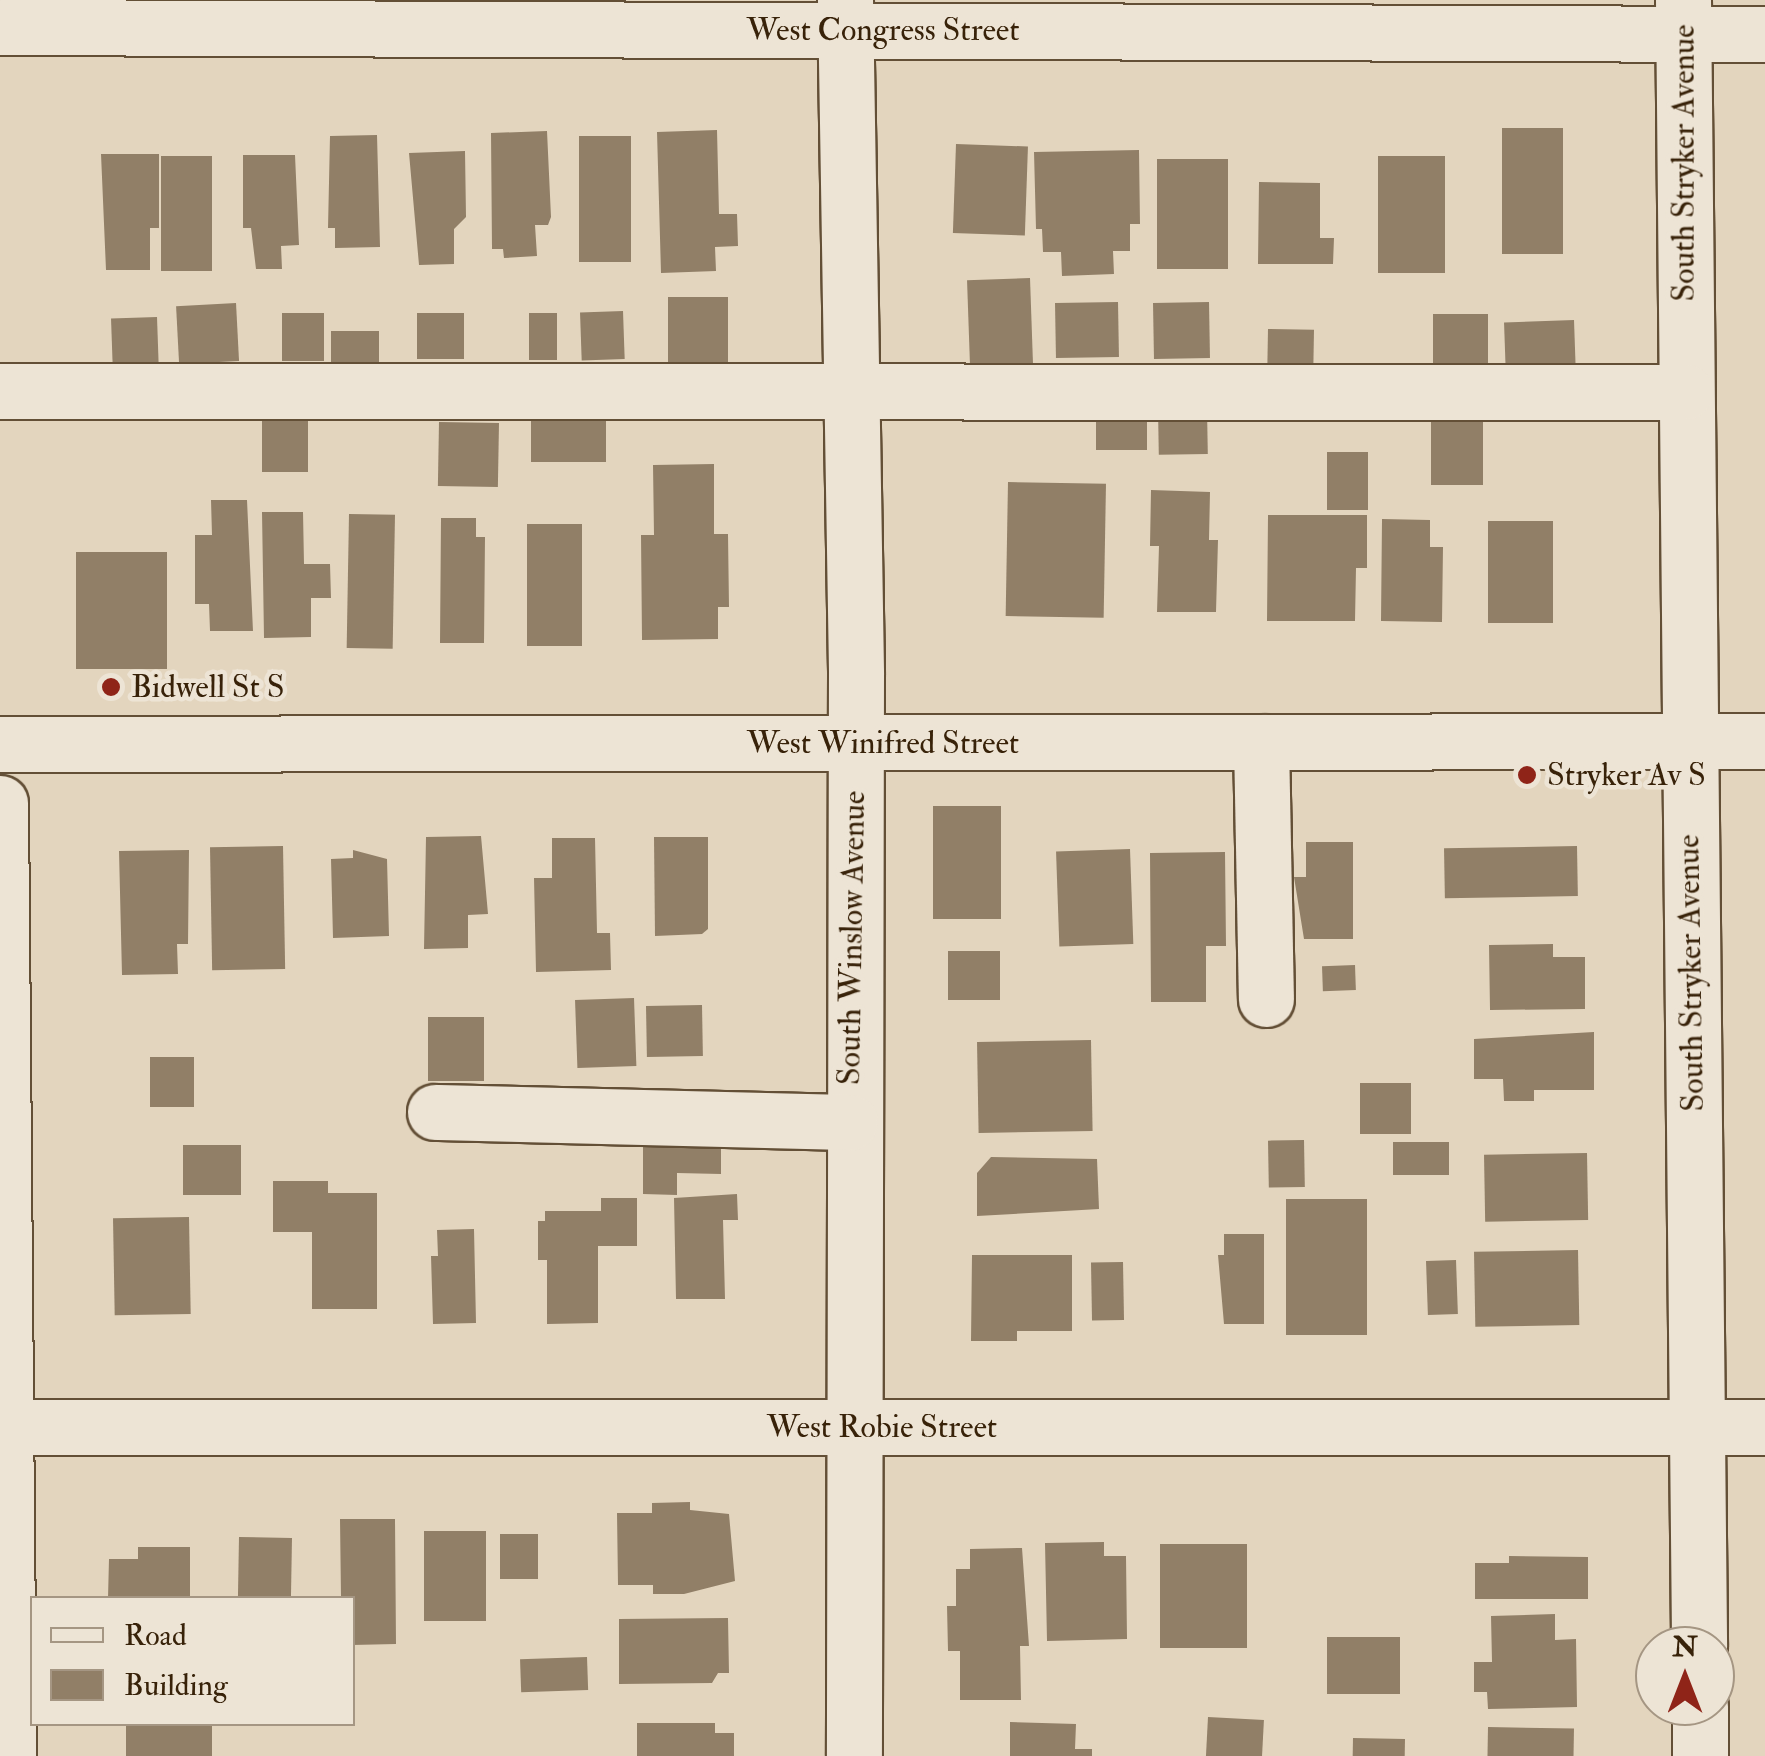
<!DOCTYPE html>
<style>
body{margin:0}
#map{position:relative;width:1765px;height:1756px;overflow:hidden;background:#e3d5be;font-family:"IM FELL Double Pica",serif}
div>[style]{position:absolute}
.building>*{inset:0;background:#917f67;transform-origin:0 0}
.roads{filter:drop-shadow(2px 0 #634f36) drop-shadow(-2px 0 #634f36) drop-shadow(0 2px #634f36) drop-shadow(0 -2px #634f36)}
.minor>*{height:55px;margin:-27.5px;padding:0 27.5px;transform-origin:27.5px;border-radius:27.5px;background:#ede4d5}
.dots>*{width:28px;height:28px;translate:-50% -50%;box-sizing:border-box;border:5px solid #ede4d5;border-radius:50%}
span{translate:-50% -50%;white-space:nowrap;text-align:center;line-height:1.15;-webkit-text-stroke:9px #ede4d5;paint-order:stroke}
.street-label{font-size:32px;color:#382209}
.poi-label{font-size:32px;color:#382209}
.left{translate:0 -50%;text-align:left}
.legend{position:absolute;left:30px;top:1596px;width:325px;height:130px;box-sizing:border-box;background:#ede4d5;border:2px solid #a59683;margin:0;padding:12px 18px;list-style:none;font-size:30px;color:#382209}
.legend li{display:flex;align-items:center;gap:20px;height:50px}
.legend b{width:50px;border:2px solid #a59683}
.north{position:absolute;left:1635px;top:1626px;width:100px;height:100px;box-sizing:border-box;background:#ede4d5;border:2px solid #a59683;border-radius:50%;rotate:0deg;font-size:28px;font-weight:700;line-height:40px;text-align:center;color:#382209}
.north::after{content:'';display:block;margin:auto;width:35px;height:45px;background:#8f2418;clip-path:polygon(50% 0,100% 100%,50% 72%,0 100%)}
</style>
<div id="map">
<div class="building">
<i style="left:1502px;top:128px;width:61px;height:126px"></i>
<i style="clip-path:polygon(717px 130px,719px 214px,737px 214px,738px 246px,715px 247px,716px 271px,661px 273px,657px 132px)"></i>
<i style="clip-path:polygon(547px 131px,551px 217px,548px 225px,535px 225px,537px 256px,504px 258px,503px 249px,492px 249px,491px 133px)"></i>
<i style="clip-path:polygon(377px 135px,380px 247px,335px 248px,335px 228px,328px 228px,330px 136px)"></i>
<i style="left:579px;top:136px;width:52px;height:126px"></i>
<i style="left:956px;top:144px;width:72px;height:89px;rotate:2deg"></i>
<i style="clip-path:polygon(1139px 150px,1140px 224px,1130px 224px,1130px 251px,1113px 251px,1114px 274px,1062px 276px,1061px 252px,1043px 252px,1042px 229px,1036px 229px,1034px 152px)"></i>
<i style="clip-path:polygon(465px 151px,466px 217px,454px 229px,454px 264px,419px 265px,409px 153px)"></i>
<i style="clip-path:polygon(101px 154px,159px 154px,159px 228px,150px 228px,150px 270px,106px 270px)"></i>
<i style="clip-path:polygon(243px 155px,295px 155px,299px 245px,281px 246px,282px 269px,256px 269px,251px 228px,243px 228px)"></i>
<i style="left:161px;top:156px;width:51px;height:115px"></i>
<i style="left:1378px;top:156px;width:67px;height:117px"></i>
<i style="left:1157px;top:159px;width:71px;height:110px"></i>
<i style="clip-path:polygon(1259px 182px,1320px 183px,1320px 238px,1334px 238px,1333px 264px,1258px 264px)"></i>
<i style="left:1030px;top:278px;width:92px;height:63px;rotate:88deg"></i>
<i style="left:668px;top:297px;width:60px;height:67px"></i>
<i style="left:1118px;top:302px;width:55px;height:63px;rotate:89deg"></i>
<i style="left:1209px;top:302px;width:56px;height:56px;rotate:89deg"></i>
<i style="left:236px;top:303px;width:58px;height:60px;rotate:87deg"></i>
<i style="left:623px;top:311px;width:48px;height:43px;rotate:88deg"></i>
<i style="left:282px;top:313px;width:42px;height:48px"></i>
<i style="left:417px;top:313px;width:47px;height:46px"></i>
<i style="left:529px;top:313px;width:28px;height:47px"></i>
<i style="left:1488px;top:314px;width:52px;height:55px;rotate:90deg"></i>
<i style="left:157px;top:317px;width:49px;height:46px;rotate:88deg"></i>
<i style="left:1574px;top:320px;width:54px;height:70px;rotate:88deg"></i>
<i style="left:1268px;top:329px;width:46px;height:37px;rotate:1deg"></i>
<i style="left:331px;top:331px;width:48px;height:35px"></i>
<i style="left:1096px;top:406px;width:51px;height:44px"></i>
<i style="left:1207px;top:408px;width:46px;height:49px;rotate:89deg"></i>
<i style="left:1431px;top:408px;width:52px;height:77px"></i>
<i style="left:262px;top:412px;width:46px;height:60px"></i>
<i style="left:531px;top:419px;width:75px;height:43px"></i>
<i style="left:439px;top:422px;width:60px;height:64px;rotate:1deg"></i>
<i style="left:1327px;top:452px;width:41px;height:58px"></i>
<i style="clip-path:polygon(714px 464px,714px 534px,728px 534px,729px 607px,718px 607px,718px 639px,642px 640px,641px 535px,654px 535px,653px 465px)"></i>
<i style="left:1008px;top:482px;width:98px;height:134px;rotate:1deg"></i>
<i style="clip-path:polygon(1151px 490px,1210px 492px,1209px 540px,1218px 540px,1216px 612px,1157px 612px,1159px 546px,1150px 546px)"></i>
<i style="clip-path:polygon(211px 500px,247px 500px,253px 631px,210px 631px,209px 604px,195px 604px,195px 535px,212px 535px)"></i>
<i style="clip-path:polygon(262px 512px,303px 512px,304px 564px,330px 564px,331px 598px,311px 598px,311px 637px,264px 638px)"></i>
<i style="left:349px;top:514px;width:46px;height:134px;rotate:1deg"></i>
<i style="clip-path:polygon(1268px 515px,1367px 515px,1367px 568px,1356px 568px,1355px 621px,1267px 621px)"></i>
<i style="clip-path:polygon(441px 518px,476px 518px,476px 537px,485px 537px,484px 643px,440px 643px)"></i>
<i style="clip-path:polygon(1382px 519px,1430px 520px,1430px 547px,1443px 547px,1442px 622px,1381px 621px)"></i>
<i style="left:1488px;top:521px;width:65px;height:102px"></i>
<i style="left:582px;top:524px;width:122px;height:55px;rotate:90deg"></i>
<i style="left:76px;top:552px;width:91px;height:117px"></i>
<i style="left:933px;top:806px;width:68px;height:113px"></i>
<i style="clip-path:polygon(481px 836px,488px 914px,468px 915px,468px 948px,424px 949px,426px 837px)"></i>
<i style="clip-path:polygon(654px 837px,708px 837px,708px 929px,702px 934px,655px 936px)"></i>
<i style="clip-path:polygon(552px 838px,595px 838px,597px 933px,610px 933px,611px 970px,536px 972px,534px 878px,552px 878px)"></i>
<i style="clip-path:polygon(1306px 842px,1353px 842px,1353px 939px,1304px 939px,1294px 877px,1306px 877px)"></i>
<i style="left:283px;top:846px;width:123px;height:73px;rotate:89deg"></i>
<i style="left:1577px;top:846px;width:50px;height:133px;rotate:89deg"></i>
<i style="left:1130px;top:849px;width:95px;height:74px;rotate:88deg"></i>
<i style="clip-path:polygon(189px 850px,188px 944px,177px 944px,178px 974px,122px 975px,119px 851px)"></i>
<i style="clip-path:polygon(353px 850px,387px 859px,389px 936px,333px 938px,331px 859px,353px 858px)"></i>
<i style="clip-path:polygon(1225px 852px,1226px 946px,1206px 946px,1206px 1002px,1151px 1002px,1150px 853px)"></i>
<i style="clip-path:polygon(1553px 944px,1553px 957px,1585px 957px,1585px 1009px,1490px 1010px,1489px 945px)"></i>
<i style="left:1000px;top:951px;width:49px;height:52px;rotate:90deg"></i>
<i style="left:1355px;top:965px;width:25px;height:33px;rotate:88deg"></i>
<i style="left:634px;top:998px;width:68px;height:59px;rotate:88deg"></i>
<i style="left:702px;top:1005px;width:51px;height:56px;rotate:89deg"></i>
<i style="left:428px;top:1017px;width:56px;height:64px"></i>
<i style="clip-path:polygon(1594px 1032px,1594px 1090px,1534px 1090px,1534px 1101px,1504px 1101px,1503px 1079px,1474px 1079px,1474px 1039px)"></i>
<i style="left:1091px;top:1040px;width:91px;height:114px;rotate:89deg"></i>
<i style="left:150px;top:1057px;width:44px;height:50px"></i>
<i style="left:1411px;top:1083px;width:51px;height:51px;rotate:90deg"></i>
<i style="clip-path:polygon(643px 1138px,721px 1139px,721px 1174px,677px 1173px,677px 1195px,643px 1194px)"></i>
<i style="left:1304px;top:1140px;width:47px;height:36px;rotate:89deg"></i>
<i style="left:1449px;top:1142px;width:33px;height:56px;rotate:90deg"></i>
<i style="left:183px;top:1145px;width:58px;height:50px"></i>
<i style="left:1587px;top:1153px;width:67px;height:103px;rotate:89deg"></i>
<i style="clip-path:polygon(991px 1157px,1097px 1159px,1099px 1209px,977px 1216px,977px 1173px)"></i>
<i style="clip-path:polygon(273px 1181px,328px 1181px,328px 1193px,377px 1193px,377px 1309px,312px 1309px,312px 1232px,273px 1232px)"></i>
<i style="clip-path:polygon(737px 1194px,738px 1220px,723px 1220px,725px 1299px,676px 1299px,674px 1198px)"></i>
<i style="clip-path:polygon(601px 1198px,637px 1198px,637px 1246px,598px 1246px,598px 1323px,547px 1324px,547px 1260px,538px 1260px,538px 1221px,545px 1221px,545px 1211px,601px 1211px)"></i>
<i style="left:1286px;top:1199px;width:81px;height:136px"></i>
<i style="left:189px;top:1217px;width:97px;height:76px;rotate:89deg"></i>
<i style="clip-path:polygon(474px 1229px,476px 1323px,433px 1324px,431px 1256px,438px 1256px,437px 1230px)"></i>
<i style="clip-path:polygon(1224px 1234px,1264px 1234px,1264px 1324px,1224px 1324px,1218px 1255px,1224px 1255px)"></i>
<i style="left:1578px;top:1250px;width:75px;height:104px;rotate:89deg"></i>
<i style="clip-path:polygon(972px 1255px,1072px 1255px,1072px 1331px,1017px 1331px,1017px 1341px,971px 1341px)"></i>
<i style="left:1456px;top:1260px;width:54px;height:30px;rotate:88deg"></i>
<i style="left:1123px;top:1262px;width:58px;height:32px;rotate:89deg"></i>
<i style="clip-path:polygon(690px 1502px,690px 1510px,729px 1514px,735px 1581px,684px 1594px,653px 1594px,653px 1585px,618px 1585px,617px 1513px,652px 1513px,652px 1503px)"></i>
<i style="clip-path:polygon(340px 1519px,395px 1519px,396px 1644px,352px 1645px,352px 1598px,341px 1598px)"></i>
<i style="left:424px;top:1531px;width:62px;height:90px"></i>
<i style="left:538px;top:1534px;width:45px;height:38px;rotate:90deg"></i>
<i style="left:239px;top:1537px;width:53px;height:60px;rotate:1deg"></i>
<i style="clip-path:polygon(1104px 1542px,1104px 1556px,1126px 1556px,1127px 1639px,1047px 1641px,1045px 1543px)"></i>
<i style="left:1160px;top:1544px;width:87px;height:104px"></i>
<i style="clip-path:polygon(138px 1547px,190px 1547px,190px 1598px,108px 1598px,109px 1559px,138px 1559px)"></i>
<i style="clip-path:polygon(1022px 1548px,1029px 1646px,1020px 1646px,1021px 1700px,960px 1700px,960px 1651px,948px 1651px,947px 1606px,956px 1606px,956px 1569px,970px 1569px,970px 1549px)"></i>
<i style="clip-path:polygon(1509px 1556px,1588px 1557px,1588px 1599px,1475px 1599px,1475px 1563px,1509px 1563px)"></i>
<i style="clip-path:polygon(1555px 1614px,1555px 1640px,1576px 1639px,1577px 1707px,1488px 1709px,1487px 1692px,1474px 1692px,1474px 1662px,1492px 1662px,1491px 1616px)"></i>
<i style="clip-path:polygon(728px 1618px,729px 1673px,718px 1673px,712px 1683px,619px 1684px,619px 1619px)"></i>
<i style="left:1400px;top:1637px;width:57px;height:73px;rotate:90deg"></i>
<i style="left:587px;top:1657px;width:33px;height:67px;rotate:88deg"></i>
<i style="left:1208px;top:1717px;width:56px;height:39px;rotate:3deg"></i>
<i style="clip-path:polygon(1010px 1722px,1076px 1724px,1075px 1749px,1092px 1749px,1092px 1756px,1010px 1756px)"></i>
<i style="clip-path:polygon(637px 1723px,715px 1723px,715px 1733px,734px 1733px,734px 1756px,637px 1756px)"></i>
<i style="left:126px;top:1724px;width:86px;height:32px"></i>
<i style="left:1488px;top:1727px;width:86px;height:29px;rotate:1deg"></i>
<i style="left:1353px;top:1738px;width:52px;height:18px;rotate:1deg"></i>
</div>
<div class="roads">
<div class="minor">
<i style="left:845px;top:0;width:674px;rotate:89.06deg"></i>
<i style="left:856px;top:674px;width:1082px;rotate:90.11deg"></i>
<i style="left:1683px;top:0;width:1646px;rotate:89.44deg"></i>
<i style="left:0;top:27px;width:1765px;rotate:0.23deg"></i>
<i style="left:0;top:391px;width:1685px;rotate:0.03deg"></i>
<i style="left:1261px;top:742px;width:257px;rotate:88.9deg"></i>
<i style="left:0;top:744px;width:1765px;rotate:-0.1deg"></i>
<i style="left:0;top:803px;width:953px;rotate:89.52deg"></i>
<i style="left:435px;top:1112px;width:415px;rotate:1.4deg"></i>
<i style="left:0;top:1427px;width:1765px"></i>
<i style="left:1700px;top:1706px;width:50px;rotate:90deg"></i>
</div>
</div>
<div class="dots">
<i style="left:111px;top:687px;background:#8f2418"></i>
<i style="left:1527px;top:775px;background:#8f2418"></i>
</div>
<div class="street-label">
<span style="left:883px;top:30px">West Congress Street</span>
<span style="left:1684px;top:163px;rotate:-90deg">South Stryker Avenue</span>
<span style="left:883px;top:743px">West Winifred Street</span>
<span style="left:852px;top:938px;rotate:-89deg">South Winslow Avenue</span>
<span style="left:1691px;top:973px;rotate:-91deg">South Stryker Avenue</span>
<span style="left:882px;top:1427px">West Robie Street</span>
</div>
<div class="poi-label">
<span class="left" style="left:131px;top:687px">Bidwell St S</span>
<span class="left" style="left:1547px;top:775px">Stryker Av S</span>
</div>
<ul class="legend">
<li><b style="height:12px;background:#ede4d5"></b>Road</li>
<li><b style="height:28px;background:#917f67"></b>Building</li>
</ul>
<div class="north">N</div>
</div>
